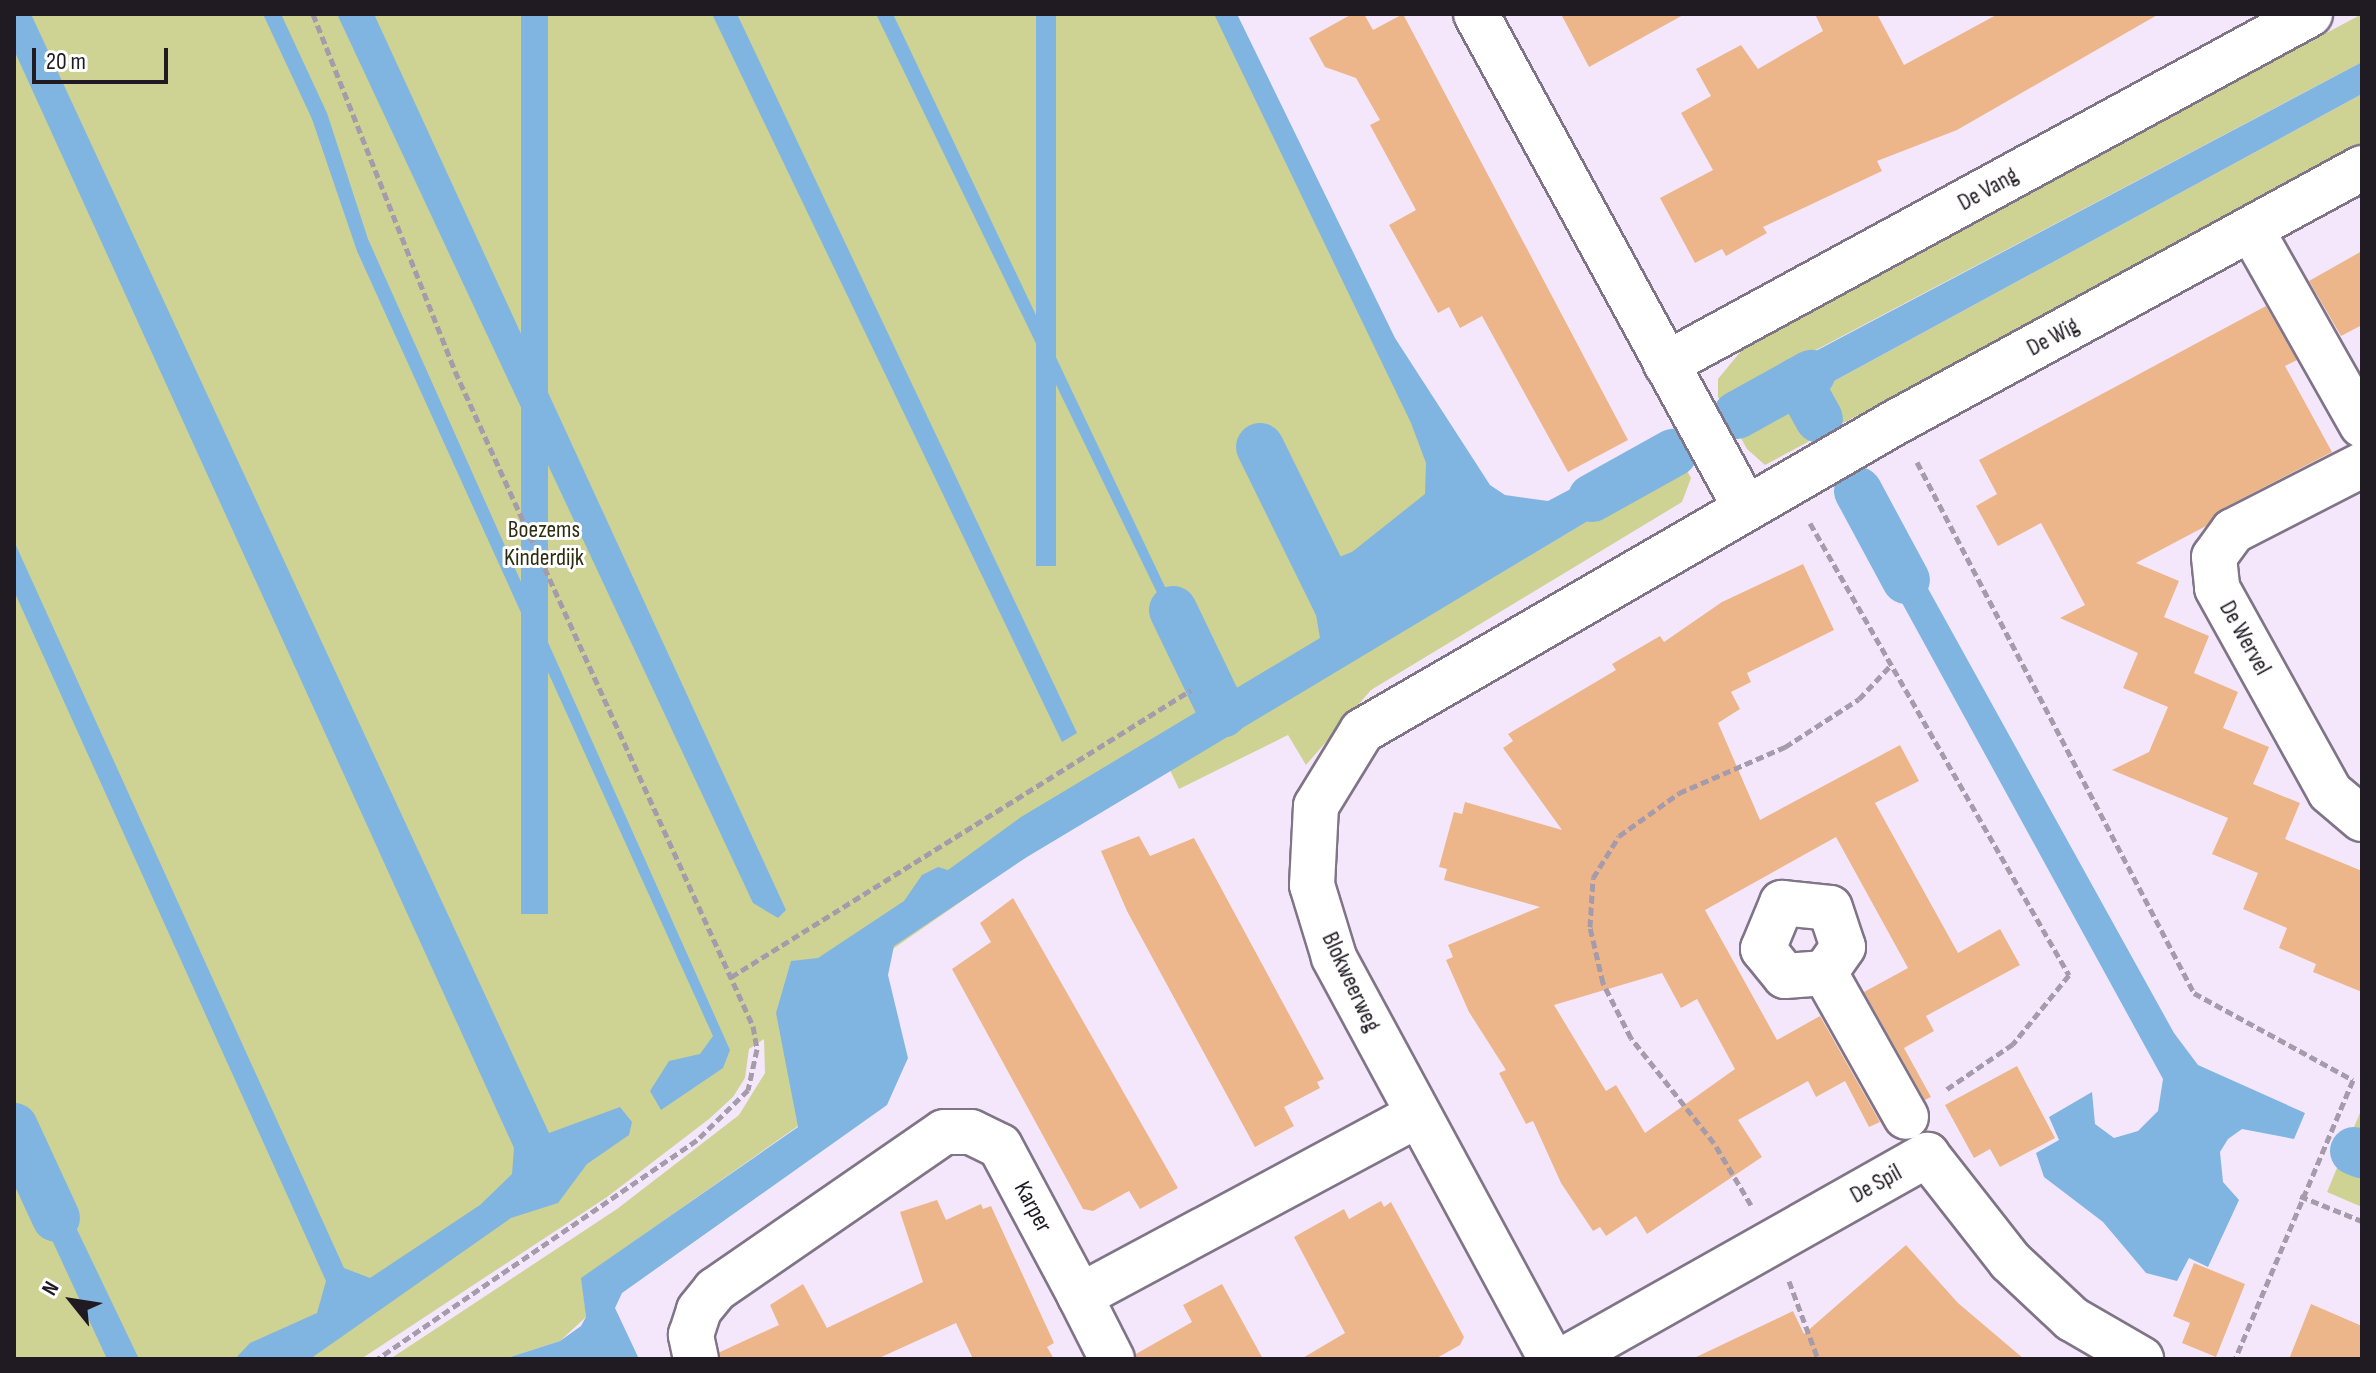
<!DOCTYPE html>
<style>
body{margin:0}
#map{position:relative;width:2376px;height:1373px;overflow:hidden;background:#f4e7fc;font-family:"Sofia Sans Condensed",sans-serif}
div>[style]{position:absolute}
.green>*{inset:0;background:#ced293}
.water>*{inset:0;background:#80b5e2;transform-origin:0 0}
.canal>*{height:48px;margin:-24px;padding:0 24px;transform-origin:24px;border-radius:24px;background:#80b5e2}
.building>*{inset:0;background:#edb68a}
.path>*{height:5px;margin-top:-2.5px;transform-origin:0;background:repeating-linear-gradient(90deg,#a59bab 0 8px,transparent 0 12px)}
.roads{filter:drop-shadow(2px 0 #807587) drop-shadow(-2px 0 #807587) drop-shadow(0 2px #807587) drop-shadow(0 -2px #807587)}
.minor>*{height:44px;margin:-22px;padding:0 22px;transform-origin:22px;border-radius:22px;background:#fff}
span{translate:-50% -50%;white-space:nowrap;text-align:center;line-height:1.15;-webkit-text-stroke:6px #fff;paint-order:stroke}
.street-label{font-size:24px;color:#201b23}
.park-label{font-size:24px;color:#2c2d10}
.frame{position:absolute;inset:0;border:16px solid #201b23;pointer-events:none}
.north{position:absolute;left:32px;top:1261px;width:80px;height:80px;-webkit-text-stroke:6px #fff;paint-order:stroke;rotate:300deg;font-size:22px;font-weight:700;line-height:32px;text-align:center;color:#201b23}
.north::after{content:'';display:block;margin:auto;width:28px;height:36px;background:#201b23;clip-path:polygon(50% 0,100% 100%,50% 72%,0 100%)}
.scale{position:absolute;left:32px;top:48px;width:136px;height:36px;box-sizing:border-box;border:4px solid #201b23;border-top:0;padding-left:10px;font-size:24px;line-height:28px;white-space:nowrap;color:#201b23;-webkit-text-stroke:6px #fff;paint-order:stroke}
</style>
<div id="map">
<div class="green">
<i style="clip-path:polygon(14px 14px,1229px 14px,1495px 555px,1166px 760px,780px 1027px,798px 1126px,582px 1278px,586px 1317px,560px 1341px,504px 1359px,390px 1359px,617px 1209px,739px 1115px,765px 1073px,764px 1039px,749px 1049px,745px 1078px,733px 1097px,709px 1119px,607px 1197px,361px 1359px,14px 1359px)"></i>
<i style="clip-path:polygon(2362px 14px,2362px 62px,1759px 380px,1768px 417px,2362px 94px,2362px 145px,1765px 465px,1747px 449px,1718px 397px,1718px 379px,1751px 339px)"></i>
<i style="clip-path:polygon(1674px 447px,1691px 478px,1682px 502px,1371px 690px,1306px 765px,1288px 735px,1179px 789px,1170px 770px,1648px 485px,1650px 463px)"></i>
<i style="clip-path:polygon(2362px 1108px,2362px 1207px,2327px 1192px)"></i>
</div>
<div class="water">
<i style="clip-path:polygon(14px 14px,31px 14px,549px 1133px,620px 1107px,632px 1122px,629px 1135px,587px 1164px,558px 1203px,511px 1218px,310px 1359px,235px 1359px,250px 1343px,317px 1313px,326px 1281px,14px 591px,14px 541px,344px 1268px,370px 1278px,480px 1205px,512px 1174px,514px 1148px,14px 50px)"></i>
<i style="clip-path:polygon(263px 14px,281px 14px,327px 113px,368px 239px,730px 1050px,723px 1068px,661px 1110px,650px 1091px,669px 1061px,700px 1054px,713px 1036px,357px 251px,312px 119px)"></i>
<i style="clip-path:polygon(337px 14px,374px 14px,786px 910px,778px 918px,753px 903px)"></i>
<i style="left:521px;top:14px;width:27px;height:900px"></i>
<i style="clip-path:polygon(712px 14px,737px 14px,1077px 733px,1062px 742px)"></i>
<i style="clip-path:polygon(876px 14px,893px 14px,1203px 667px,1196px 673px)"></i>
<i style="left:1036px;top:14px;width:20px;height:552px"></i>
<i style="clip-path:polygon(1214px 14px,1237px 14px,1395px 338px,1490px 485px,1505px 495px,1548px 501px,1635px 455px,1650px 463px,1648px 485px,1027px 857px,894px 946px,888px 975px,908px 1058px,887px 1105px,622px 1293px,615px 1308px,639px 1359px,504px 1359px,560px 1341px,581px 1326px,586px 1317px,581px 1278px,798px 1127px,776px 1013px,791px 961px,818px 958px,904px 901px,922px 875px,938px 867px,948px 870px,1021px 817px,1320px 638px,1306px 557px,1334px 559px,1352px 552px,1425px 494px,1426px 463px,1411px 423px)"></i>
<i style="clip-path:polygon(2362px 62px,2362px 94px,1768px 417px,1759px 412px,1752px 393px,1759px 381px)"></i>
<i style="clip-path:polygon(1889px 518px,2174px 1033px,2198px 1065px,2305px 1113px,2294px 1139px,2242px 1129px,2228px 1139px,2220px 1152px,2223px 1182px,2239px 1200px,2208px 1267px,2189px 1258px,2177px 1281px,2146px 1273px,2103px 1222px,2044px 1177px,2036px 1153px,2059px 1140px,2049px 1117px,2092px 1092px,2095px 1124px,2114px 1138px,2138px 1131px,2158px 1111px,2163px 1079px,1867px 539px,1871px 527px)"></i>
<i style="clip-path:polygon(34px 1159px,49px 1171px,139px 1359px,107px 1359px,15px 1160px)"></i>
</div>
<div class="canal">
<i style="left:1798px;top:381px;width:43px;rotate:61.1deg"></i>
<i style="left:1737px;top:415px;width:85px;rotate:-29deg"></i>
<i style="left:1260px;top:447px;width:186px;rotate:63.8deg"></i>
<i style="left:1858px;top:491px;width:101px;rotate:61.7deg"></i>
<i style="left:1592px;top:498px;width:93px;rotate:-29.1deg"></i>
<i style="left:1173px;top:610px;width:115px;rotate:64.3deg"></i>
<i style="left:14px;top:1127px;width:100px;rotate:65.2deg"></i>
<i style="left:2354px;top:1151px;width:9px;rotate:21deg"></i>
</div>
<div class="building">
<i style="clip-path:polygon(1352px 14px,1364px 14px,1373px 30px,1403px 14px,1628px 440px,1568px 472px,1482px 316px,1460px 328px,1449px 307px,1438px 313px,1389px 225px,1416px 210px,1370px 125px,1380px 120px,1356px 78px,1325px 67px,1309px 38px)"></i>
<i style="clip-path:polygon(1561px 14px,1685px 14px,1589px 67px)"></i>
<i style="clip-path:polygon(1815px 14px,1877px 14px,1904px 65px,1998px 14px,2159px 14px,1957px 130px,1877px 161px,1882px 171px,1763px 227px,1767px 233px,1726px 256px,1722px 249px,1695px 263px,1660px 198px,1713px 170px,1681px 113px,1711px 96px,1696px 69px,1741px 45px,1758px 69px,1823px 31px)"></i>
<i style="clip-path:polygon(2362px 251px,2362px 325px,2341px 336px,2309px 281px)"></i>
<i style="clip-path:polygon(2266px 306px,2297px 360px,2285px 366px,2332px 452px,2222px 509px,2206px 526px,2136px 563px,2179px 581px,2164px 617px,2209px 636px,2194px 673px,2238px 692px,2223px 728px,2269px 747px,2253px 784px,2300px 803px,2285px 839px,2362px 871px,2362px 992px,2313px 972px,2316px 964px,2279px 948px,2287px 928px,2243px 909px,2258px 873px,2212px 854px,2228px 818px,2112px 770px,2149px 752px,2168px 707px,2123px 688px,2138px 653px,2060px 618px,2085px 605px,2041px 523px,1998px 546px,1976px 506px,1997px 494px,1979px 460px)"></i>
<i style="clip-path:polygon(evenodd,1803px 564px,1834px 630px,1747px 673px,1751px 682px,1731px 692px,1740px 709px,1718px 723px,1760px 820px,1900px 745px,1919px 781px,1875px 803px,1958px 953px,2000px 929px,2020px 965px,1926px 1016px,1934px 1031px,1904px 1048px,1931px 1097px,1925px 1100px,1864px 992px,1908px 968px,1836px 837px,1705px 910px,1777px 1040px,1820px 1016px,1880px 1122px,1869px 1127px,1845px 1081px,1816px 1097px,1808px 1081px,1738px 1120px,1762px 1157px,1647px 1234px,1636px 1216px,1606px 1236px,1600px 1227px,1593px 1231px,1561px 1183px,1533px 1121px,1526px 1124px,1499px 1073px,1506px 1070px,1469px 1012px,1446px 960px,1453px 957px,1448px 945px,1540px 907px,1444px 880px,1447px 869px,1439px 867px,1454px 812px,1462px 814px,1465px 802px,1562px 830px,1503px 748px,1513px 741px,1508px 734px,1616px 670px,1612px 664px,1660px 636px,1664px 642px,1722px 602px,1803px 564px,1662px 973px,1681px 1008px,1697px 999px,1735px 1069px,1645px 1133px,1616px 1085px,1606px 1091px,1554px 1005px,1662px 973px)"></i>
<i style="clip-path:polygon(1139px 836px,1150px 856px,1194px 838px,1324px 1079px,1317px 1082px,1320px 1088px,1284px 1107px,1294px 1126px,1255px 1147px,1127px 911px,1101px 851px)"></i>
<i style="clip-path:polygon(1013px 898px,1178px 1188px,1140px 1209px,1129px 1191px,1093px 1211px,1083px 1209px,952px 969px,991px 942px,980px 923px)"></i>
<i style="clip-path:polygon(2017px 1066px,2055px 1138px,2000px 1167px,1990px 1149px,1974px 1158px,1945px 1105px)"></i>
<i style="clip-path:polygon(937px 1200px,946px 1220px,981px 1204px,983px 1209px,991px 1206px,1054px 1343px,1047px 1347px,1054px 1359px,973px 1359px,956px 1323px,877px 1359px,720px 1359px,720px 1352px,779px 1325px,770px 1305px,803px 1284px,827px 1328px,923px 1282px,900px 1212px)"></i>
<i style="clip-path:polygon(1381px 1201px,1384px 1207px,1391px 1202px,1464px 1337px,1460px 1345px,1435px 1359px,1301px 1359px,1345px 1333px,1294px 1237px,1344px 1209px,1349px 1219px)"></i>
<i style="clip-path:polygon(1906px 1245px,1958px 1303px,2024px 1359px,1692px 1359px,1793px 1311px,1804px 1334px)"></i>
<i style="clip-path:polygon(2194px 1263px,2245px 1284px,2216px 1357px,2182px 1343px,2190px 1323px,2173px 1316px)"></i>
<i style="clip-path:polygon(1222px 1284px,1263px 1359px,1137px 1359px,1136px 1354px,1192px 1322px,1183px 1305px)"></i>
<i style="clip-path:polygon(2311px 1304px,2362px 1326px,2362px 1359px,2289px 1359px)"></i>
</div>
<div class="path">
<i style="left:313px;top:14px;width:384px;rotate:68.3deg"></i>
<i style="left:455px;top:371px;width:720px;rotate:65.54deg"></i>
<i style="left:753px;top:1026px;width:23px;rotate:80deg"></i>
<i style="left:757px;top:1049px;width:42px;rotate:102.4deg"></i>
<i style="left:748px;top:1090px;width:71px;rotate:135.6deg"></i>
<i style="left:697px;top:1140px;width:388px;rotate:145.6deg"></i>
<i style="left:1917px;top:462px;width:599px;rotate:62.45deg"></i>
<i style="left:2194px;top:993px;width:181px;rotate:28.7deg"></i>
<i style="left:2353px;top:1080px;width:303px;rotate:112.9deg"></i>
<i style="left:1810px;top:523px;width:521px;rotate:60.19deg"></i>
<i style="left:2069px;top:975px;width:89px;rotate:129.1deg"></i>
<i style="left:2013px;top:1044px;width:83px;rotate:145.7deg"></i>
<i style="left:731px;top:977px;width:542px;rotate:-31.96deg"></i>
<i style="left:2300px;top:1196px;width:67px;rotate:22deg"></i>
<i style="left:1751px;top:1205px;width:72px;rotate:-120.8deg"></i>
<i style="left:1714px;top:1143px;width:134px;rotate:-128.3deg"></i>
<i style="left:1631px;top:1038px;width:62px;rotate:-117deg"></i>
<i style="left:1603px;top:983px;width:57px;rotate:-103.1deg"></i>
<i style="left:1590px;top:927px;width:49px;rotate:-86.5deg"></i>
<i style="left:1593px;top:878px;width:49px;rotate:-58.2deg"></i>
<i style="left:1619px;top:836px;width:74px;rotate:-35.6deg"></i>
<i style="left:1679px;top:793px;width:116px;rotate:-23.5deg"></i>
<i style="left:1785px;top:747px;width:88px;rotate:-33deg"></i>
<i style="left:1859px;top:699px;width:47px;rotate:-46.7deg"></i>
<i style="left:1789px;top:1281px;width:83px;rotate:69.6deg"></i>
</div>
<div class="roads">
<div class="minor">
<i style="left:1476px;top:14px;width:562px;rotate:61.38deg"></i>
<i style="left:2251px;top:229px;width:225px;rotate:60.5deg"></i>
<i style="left:1666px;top:364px;width:733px;rotate:-28.52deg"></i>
<i style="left:2362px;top:465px;width:145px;rotate:152.9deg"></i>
<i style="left:2233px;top:531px;width:32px;rotate:126deg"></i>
<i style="left:2214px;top:557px;width:31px;rotate:84deg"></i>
<i style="left:2217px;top:588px;width:233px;rotate:61deg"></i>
<i style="left:2330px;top:792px;width:42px;rotate:40.2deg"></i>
<i style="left:1825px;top:973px;width:40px;rotate:175.7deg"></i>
<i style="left:1785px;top:976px;width:35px;rotate:-129deg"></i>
<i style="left:1763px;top:949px;width:50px;rotate:-67.6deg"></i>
<i style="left:1782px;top:903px;width:48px;rotate:5.9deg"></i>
<i style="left:1830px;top:908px;width:41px;rotate:71.6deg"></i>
<i style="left:1843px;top:947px;width:32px;rotate:125deg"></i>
<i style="left:1825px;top:973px;width:165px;rotate:60.6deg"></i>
<i style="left:1080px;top:1296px;width:71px;rotate:63.1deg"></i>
<i style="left:696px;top:1359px;width:25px;rotate:-102deg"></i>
<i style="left:691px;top:1335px;width:26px;rotate:-72deg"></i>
<i style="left:699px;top:1310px;width:26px;rotate:-51deg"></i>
<i style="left:715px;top:1290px;width:278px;rotate:-34.6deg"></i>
<i style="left:944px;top:1132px;width:27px"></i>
<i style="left:971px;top:1132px;width:32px;rotate:26deg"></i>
<i style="left:1000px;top:1146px;width:170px;rotate:61.9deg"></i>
<i style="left:1080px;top:1296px;width:383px;rotate:-28.2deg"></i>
<i style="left:1551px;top:1359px;width:457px;rotate:-118.4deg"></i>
<i style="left:1334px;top:957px;width:75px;rotate:-107deg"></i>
<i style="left:1312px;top:885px;width:79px;rotate:-87.1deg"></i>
<i style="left:1316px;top:806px;width:88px;rotate:-58.5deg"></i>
<i style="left:1362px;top:731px;width:617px;rotate:-30.06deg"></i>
<i style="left:1896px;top:422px;width:531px;rotate:-28.59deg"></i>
<i style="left:1565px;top:1359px;width:416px;rotate:-29.4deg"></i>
<i style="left:1927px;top:1155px;width:135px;rotate:51.9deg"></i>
<i style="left:2010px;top:1261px;width:85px;rotate:43.1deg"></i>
<i style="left:2072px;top:1319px;width:80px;rotate:30.1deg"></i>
</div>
</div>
<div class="street-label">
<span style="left:1988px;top:189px;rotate:-29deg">De Vang</span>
<span style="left:2053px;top:337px;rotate:-28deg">De Wig</span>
<span style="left:2245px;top:638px;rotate:61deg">De Wervel</span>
<span style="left:1351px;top:982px;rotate:65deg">Blokweerweg</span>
<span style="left:1876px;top:1184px;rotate:-29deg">De Spil</span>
<span style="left:1033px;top:1207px;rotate:62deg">Karper</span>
</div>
<div class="park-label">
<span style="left:544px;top:544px">Boezems<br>Kinderdijk</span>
</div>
<div class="frame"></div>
<div class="north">N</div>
<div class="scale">20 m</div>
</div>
